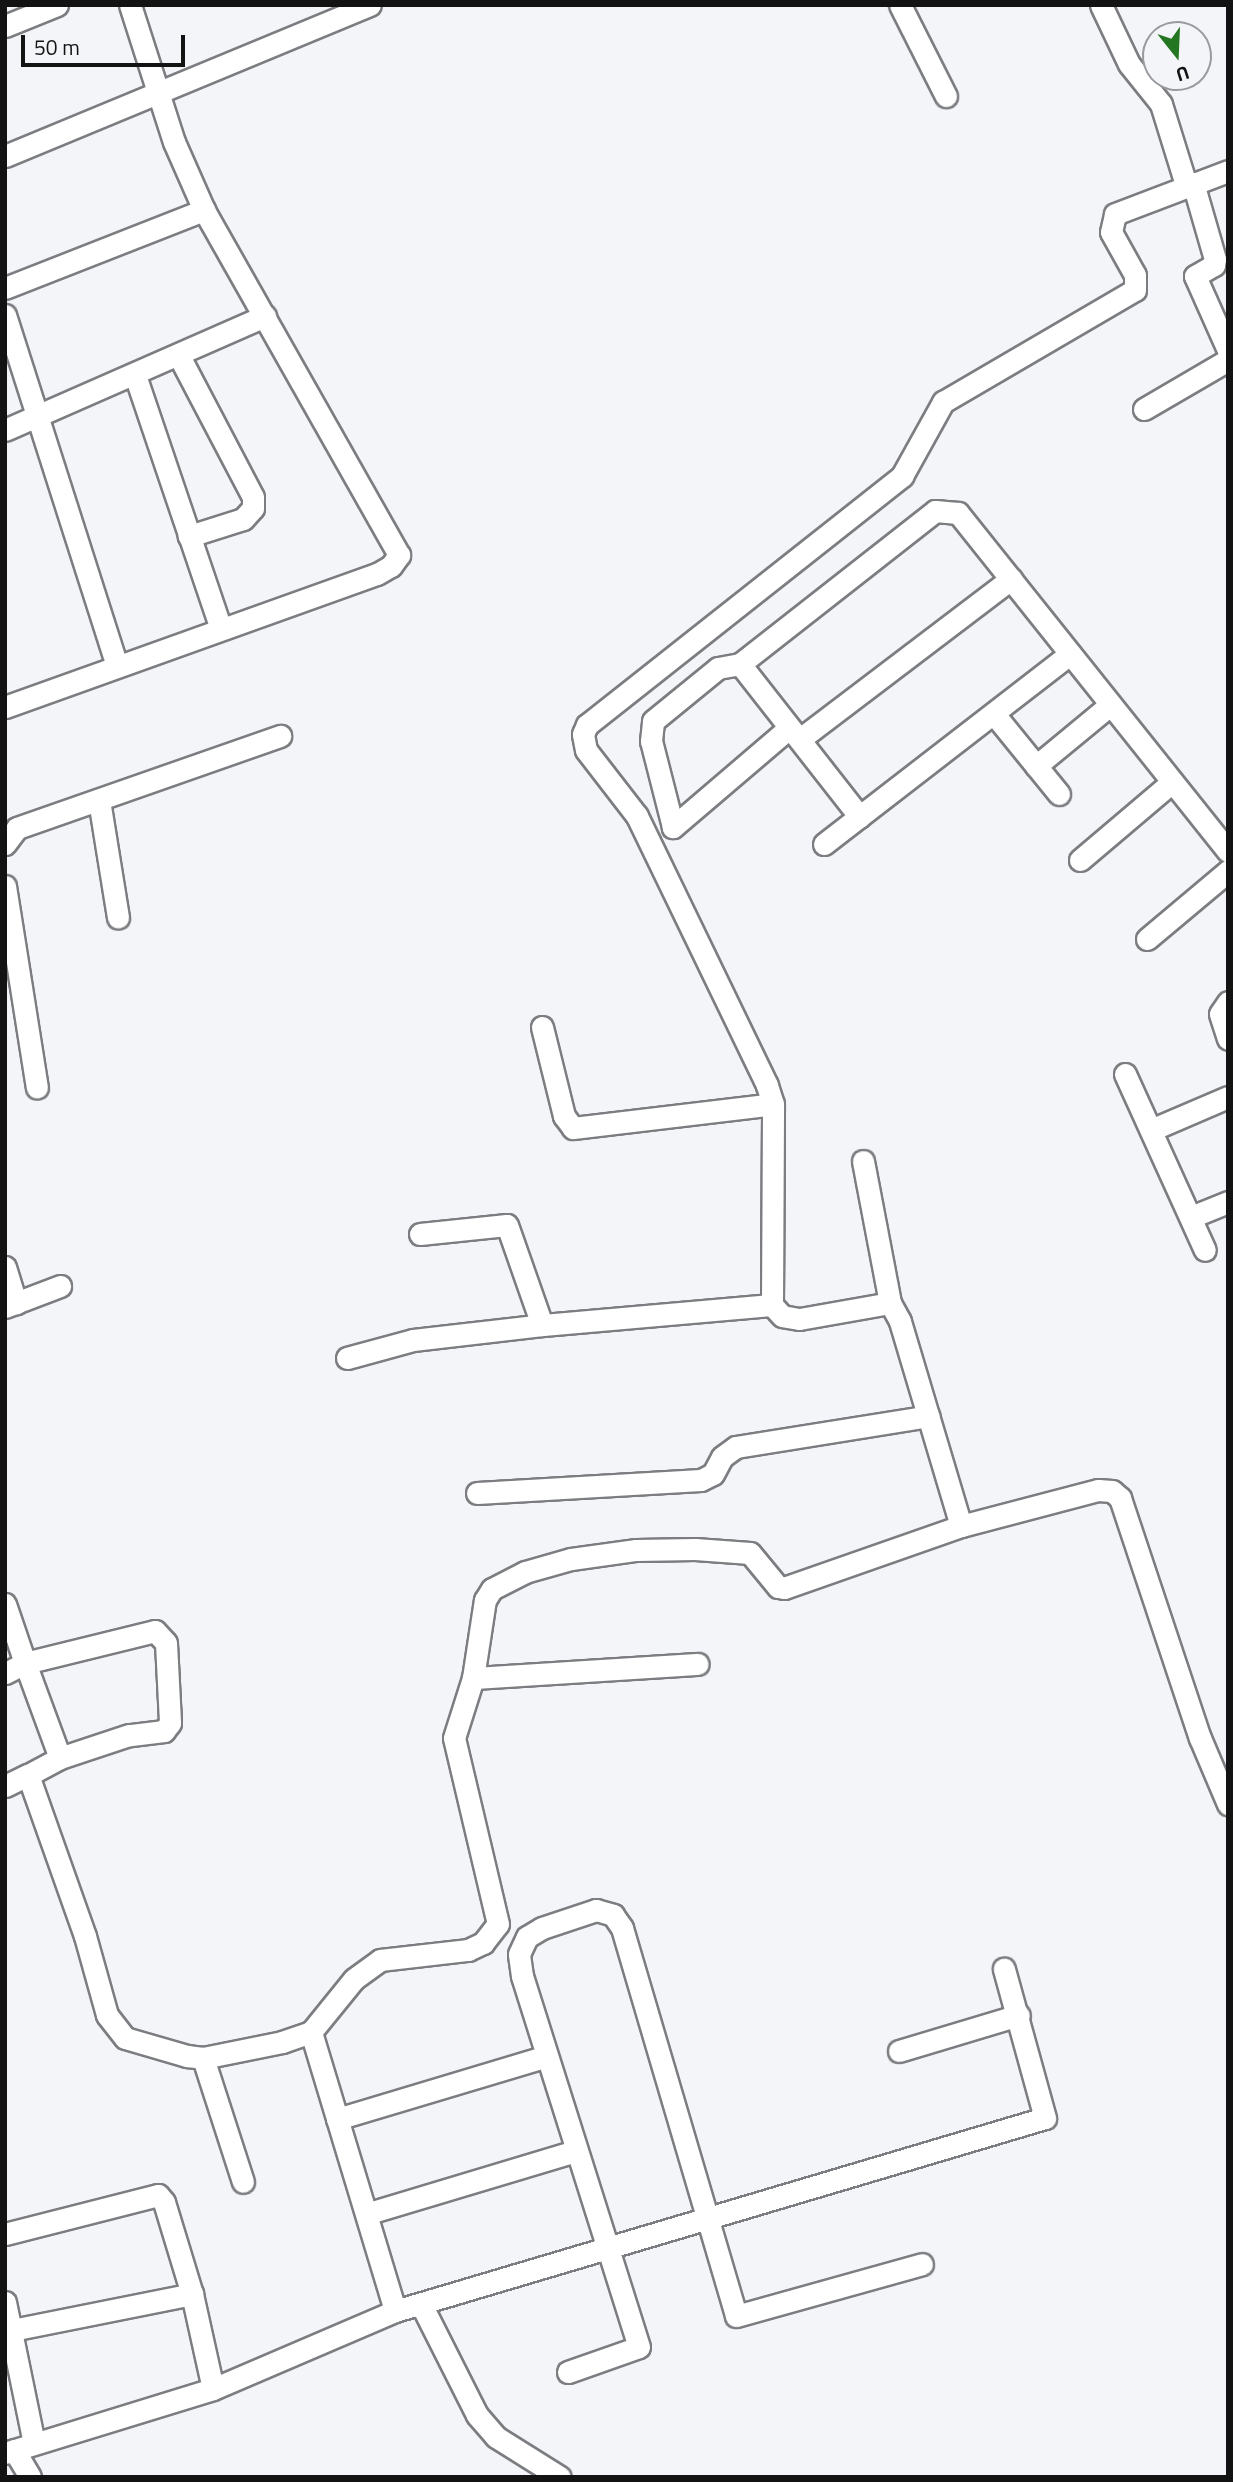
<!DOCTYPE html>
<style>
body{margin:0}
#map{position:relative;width:1233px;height:2482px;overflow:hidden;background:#f3f5f8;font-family:"Titillium Web",sans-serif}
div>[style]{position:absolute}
.roads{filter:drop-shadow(2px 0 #7c7d80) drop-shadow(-2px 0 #7c7d80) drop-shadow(0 2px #7c7d80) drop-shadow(0 -2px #7c7d80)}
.minor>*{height:21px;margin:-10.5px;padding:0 10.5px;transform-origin:10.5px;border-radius:10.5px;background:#fff}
span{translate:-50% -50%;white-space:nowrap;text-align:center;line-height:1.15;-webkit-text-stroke:7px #f3f5f8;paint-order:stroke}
.frame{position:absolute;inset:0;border:7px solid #131314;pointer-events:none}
.north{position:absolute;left:1142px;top:21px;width:70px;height:70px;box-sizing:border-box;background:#f3f5f8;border:2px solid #999b9d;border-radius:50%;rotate:162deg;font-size:19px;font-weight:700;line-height:28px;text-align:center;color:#131314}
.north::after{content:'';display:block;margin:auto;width:24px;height:32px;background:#257620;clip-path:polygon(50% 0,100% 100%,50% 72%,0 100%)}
.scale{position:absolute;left:21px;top:35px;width:164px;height:32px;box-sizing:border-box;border:4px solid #131314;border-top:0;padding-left:9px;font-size:21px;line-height:24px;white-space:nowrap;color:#131314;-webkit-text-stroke:5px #f3f5f8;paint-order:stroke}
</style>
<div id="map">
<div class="roads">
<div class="minor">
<i style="left:900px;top:5px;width:102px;rotate:63.2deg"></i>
<i style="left:1101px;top:5px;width:65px;rotate:64.6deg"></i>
<i style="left:1129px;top:64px;width:51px;rotate:51.3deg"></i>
<i style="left:1161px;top:104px;width:85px;rotate:72.8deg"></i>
<i style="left:5px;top:26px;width:56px;rotate:-22deg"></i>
<i style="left:5px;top:156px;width:395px;rotate:-22.5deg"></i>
<i style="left:1193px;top:183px;width:79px;rotate:73.9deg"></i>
<i style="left:1215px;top:259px;width:6px;rotate:99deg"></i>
<i style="left:1214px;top:265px;width:22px;rotate:150deg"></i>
<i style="left:1195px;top:276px;width:81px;rotate:66deg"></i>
<i style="left:5px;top:288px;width:214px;rotate:-21.4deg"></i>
<i style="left:5px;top:315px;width:368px;rotate:72.3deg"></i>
<i style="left:179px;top:356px;width:159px;rotate:62.3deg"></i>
<i style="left:253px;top:497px;width:11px;rotate:90deg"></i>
<i style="left:253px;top:508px;width:15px;rotate:132deg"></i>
<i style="left:243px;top:519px;width:57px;rotate:162.5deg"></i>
<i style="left:135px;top:375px;width:268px;rotate:71.3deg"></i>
<i style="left:1144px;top:409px;width:97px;rotate:-30.3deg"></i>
<i style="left:5px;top:430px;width:284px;rotate:-23.7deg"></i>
<i style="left:740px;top:664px;width:194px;rotate:51.9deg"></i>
<i style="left:5px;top:707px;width:395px;rotate:-19.7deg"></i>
<i style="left:377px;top:574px;width:16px;rotate:-30deg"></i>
<i style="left:391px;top:566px;width:14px;rotate:-54deg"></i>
<i style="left:399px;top:555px;width:396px;rotate:-119.5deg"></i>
<i style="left:204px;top:210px;width:74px;rotate:-113.8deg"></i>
<i style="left:174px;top:142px;width:144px;rotate:-107.8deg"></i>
<i style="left:994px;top:714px;width:103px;rotate:50.9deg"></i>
<i style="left:789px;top:728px;width:153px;rotate:139.5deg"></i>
<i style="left:673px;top:827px;width:89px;rotate:-104.3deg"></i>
<i style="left:651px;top:741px;width:20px;rotate:-84deg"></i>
<i style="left:653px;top:721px;width:84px;rotate:-39.2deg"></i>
<i style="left:718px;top:668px;width:22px;rotate:-10deg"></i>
<i style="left:740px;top:664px;width:248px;rotate:-38.1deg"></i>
<i style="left:935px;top:511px;width:23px;rotate:5deg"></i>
<i style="left:958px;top:513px;width:433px;rotate:51.4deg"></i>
<i style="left:800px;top:739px;width:265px;rotate:-37.2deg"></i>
<i style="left:1036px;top:766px;width:96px;rotate:-39.5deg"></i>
<i style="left:99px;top:800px;width:119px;rotate:80.8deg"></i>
<i style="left:5px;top:844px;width:20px;rotate:-53deg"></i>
<i style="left:17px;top:828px;width:279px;rotate:-19.3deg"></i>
<i style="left:824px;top:844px;width:311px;rotate:-37.7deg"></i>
<i style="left:1080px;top:860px;width:121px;rotate:-40.3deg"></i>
<i style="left:5px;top:886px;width:204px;rotate:81deg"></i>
<i style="left:1147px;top:939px;width:106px;rotate:-40deg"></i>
<i style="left:1228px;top:1002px;width:14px;rotate:124deg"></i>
<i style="left:1220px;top:1014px;width:26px;rotate:72deg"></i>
<i style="left:542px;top:1027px;width:92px;rotate:76.1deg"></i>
<i style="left:564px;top:1116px;width:15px;rotate:53deg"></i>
<i style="left:573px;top:1128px;width:201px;rotate:-6.8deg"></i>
<i style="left:1125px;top:1074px;width:193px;rotate:65.6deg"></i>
<i style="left:1151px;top:1130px;width:84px;rotate:-23.2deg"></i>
<i style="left:863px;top:1161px;width:145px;rotate:79.2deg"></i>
<i style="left:1191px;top:1217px;width:40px;rotate:-22deg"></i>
<i style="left:420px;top:1234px;width:87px;rotate:-5.9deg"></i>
<i style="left:507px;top:1225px;width:106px;rotate:70.7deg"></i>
<i style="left:542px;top:1325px;width:231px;rotate:-5deg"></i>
<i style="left:5px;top:1267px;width:38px;rotate:73deg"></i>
<i style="left:5px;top:1307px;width:59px;rotate:-20.9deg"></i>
<i style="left:347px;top:1358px;width:68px;rotate:-15.3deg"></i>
<i style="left:413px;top:1340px;width:130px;rotate:-6.6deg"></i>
<i style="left:477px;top:1493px;width:224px;rotate:-3.3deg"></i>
<i style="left:701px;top:1480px;width:13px;rotate:-27deg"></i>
<i style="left:713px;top:1474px;width:19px;rotate:-62deg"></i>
<i style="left:722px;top:1457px;width:17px;rotate:-36deg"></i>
<i style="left:736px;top:1447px;width:195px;rotate:-9.1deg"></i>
<i style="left:961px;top:1526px;width:142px;rotate:-14.7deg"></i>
<i style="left:1098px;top:1490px;width:14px;rotate:4deg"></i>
<i style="left:1112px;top:1491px;width:11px;rotate:41deg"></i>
<i style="left:1120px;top:1498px;width:253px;rotate:71.6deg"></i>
<i style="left:1200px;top:1738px;width:72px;rotate:67deg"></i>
<i style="left:5px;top:1604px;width:62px;rotate:71.3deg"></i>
<i style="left:25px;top:1663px;width:134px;rotate:-13.8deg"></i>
<i style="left:155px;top:1631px;width:16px;rotate:47deg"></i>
<i style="left:166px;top:1643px;width:80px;rotate:87.1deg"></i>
<i style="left:170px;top:1723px;width:10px;rotate:127deg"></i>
<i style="left:164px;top:1731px;width:35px;rotate:173deg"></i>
<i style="left:129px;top:1735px;width:73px;rotate:161.6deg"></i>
<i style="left:60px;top:1758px;width:101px;rotate:-110.2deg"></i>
<i style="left:25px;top:1663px;width:22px;rotate:153deg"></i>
<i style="left:473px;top:1678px;width:225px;rotate:-3.6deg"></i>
<i style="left:60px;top:1758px;width:36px;rotate:152deg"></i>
<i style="left:28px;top:1775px;width:171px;rotate:70.5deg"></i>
<i style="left:85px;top:1936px;width:82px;rotate:74.4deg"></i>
<i style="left:107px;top:2015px;width:29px;rotate:52deg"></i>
<i style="left:125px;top:2038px;width:65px;rotate:16.2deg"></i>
<i style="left:187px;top:2056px;width:16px;rotate:7deg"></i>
<i style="left:203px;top:2058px;width:81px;rotate:-11.4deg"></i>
<i style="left:282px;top:2042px;width:31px;rotate:-19deg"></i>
<i style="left:311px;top:2032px;width:68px;rotate:-50.9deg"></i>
<i style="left:354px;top:1979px;width:32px;rotate:-36deg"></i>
<i style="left:380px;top:1960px;width:89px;rotate:-6.5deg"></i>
<i style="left:468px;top:1950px;width:17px;rotate:-25deg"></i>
<i style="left:483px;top:1943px;width:24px;rotate:-52deg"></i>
<i style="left:498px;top:1924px;width:191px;rotate:-103.3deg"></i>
<i style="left:454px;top:1738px;width:63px;rotate:-72.4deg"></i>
<i style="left:473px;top:1678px;width:79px;rotate:-81.3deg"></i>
<i style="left:485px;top:1600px;width:13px;rotate:-58deg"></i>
<i style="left:492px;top:1589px;width:37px;rotate:-27deg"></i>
<i style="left:525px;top:1572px;width:48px;rotate:-15.8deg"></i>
<i style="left:571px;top:1559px;width:66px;rotate:-7.9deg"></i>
<i style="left:636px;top:1550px;width:59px;rotate:-1deg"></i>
<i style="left:695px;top:1549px;width:55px;rotate:4.2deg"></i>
<i style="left:750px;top:1553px;width:44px;rotate:50.5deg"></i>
<i style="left:778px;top:1587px;width:6px;rotate:9deg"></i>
<i style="left:784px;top:1588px;width:188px;rotate:-19.3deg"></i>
<i style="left:961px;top:1526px;width:214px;rotate:-106.6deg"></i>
<i style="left:900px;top:1321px;width:21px;rotate:-119deg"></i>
<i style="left:890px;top:1303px;width:92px;rotate:170deg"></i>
<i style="left:799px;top:1319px;width:17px;rotate:-170deg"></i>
<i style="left:782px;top:1316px;width:15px;rotate:-132deg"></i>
<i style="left:772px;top:1305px;width:201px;rotate:-89.7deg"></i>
<i style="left:773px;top:1104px;width:20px;rotate:-108deg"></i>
<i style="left:767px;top:1085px;width:299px;rotate:-115.8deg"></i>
<i style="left:637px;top:816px;width:83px;rotate:-127.7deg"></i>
<i style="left:586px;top:750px;width:16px;rotate:-101deg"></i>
<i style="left:583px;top:734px;width:10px;rotate:-66deg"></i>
<i style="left:587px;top:725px;width:402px;rotate:-38.3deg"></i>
<i style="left:902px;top:476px;width:85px;rotate:-61deg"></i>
<i style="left:943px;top:402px;width:222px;rotate:-30.3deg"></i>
<i style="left:1135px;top:290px;width:15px;rotate:-90deg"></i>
<i style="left:1135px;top:275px;width:49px;rotate:-119.2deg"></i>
<i style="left:1111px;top:232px;width:18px;rotate:-77deg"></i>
<i style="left:1115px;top:214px;width:121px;rotate:-20.8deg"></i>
<i style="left:5px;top:1786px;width:25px;rotate:-26deg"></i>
<i style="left:311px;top:2032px;width:291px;rotate:73.2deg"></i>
<i style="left:899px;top:2051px;width:125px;rotate:-16.7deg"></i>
<i style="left:203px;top:2058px;width:130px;rotate:72.1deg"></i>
<i style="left:337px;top:2119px;width:219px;rotate:-16.7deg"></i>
<i style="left:369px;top:2213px;width:216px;rotate:-16.7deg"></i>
<i style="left:5px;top:2234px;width:158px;rotate:-14.3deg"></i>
<i style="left:158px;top:2195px;width:9px;rotate:49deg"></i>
<i style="left:164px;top:2202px;width:96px;rotate:73.1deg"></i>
<i style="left:5px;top:2302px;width:144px;rotate:78.4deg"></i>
<i style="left:421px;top:2304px;width:124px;rotate:63.2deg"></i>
<i style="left:477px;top:2415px;width:29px;rotate:49deg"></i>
<i style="left:496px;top:2437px;width:75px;rotate:32deg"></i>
<i style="left:12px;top:2330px;width:184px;rotate:-11.3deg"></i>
<i style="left:192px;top:2294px;width:97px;rotate:77.5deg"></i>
<i style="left:568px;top:2372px;width:75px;rotate:-19.4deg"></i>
<i style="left:639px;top:2347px;width:389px;rotate:-107.5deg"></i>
<i style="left:522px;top:1976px;width:22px;rotate:-98deg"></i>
<i style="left:519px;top:1954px;width:19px;rotate:-65deg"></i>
<i style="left:527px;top:1937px;width:17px;rotate:-31deg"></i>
<i style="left:542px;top:1928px;width:57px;rotate:-18.4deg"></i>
<i style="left:596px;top:1910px;width:18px;rotate:16deg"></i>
<i style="left:613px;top:1915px;width:16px;rotate:55deg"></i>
<i style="left:622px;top:1928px;width:404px;rotate:73.6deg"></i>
<i style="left:736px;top:2316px;width:193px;rotate:-15.6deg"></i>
<i style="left:14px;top:2450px;width:31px;rotate:59deg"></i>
<i style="left:5px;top:2453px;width:218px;rotate:-17.1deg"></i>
<i style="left:213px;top:2389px;width:198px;rotate:-23.2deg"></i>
<i style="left:395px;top:2311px;width:678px;rotate:-16.54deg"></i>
<i style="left:1045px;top:2118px;width:155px;rotate:-105.4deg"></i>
</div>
</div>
<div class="frame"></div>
<div class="north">U</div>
<div class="scale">50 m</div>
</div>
